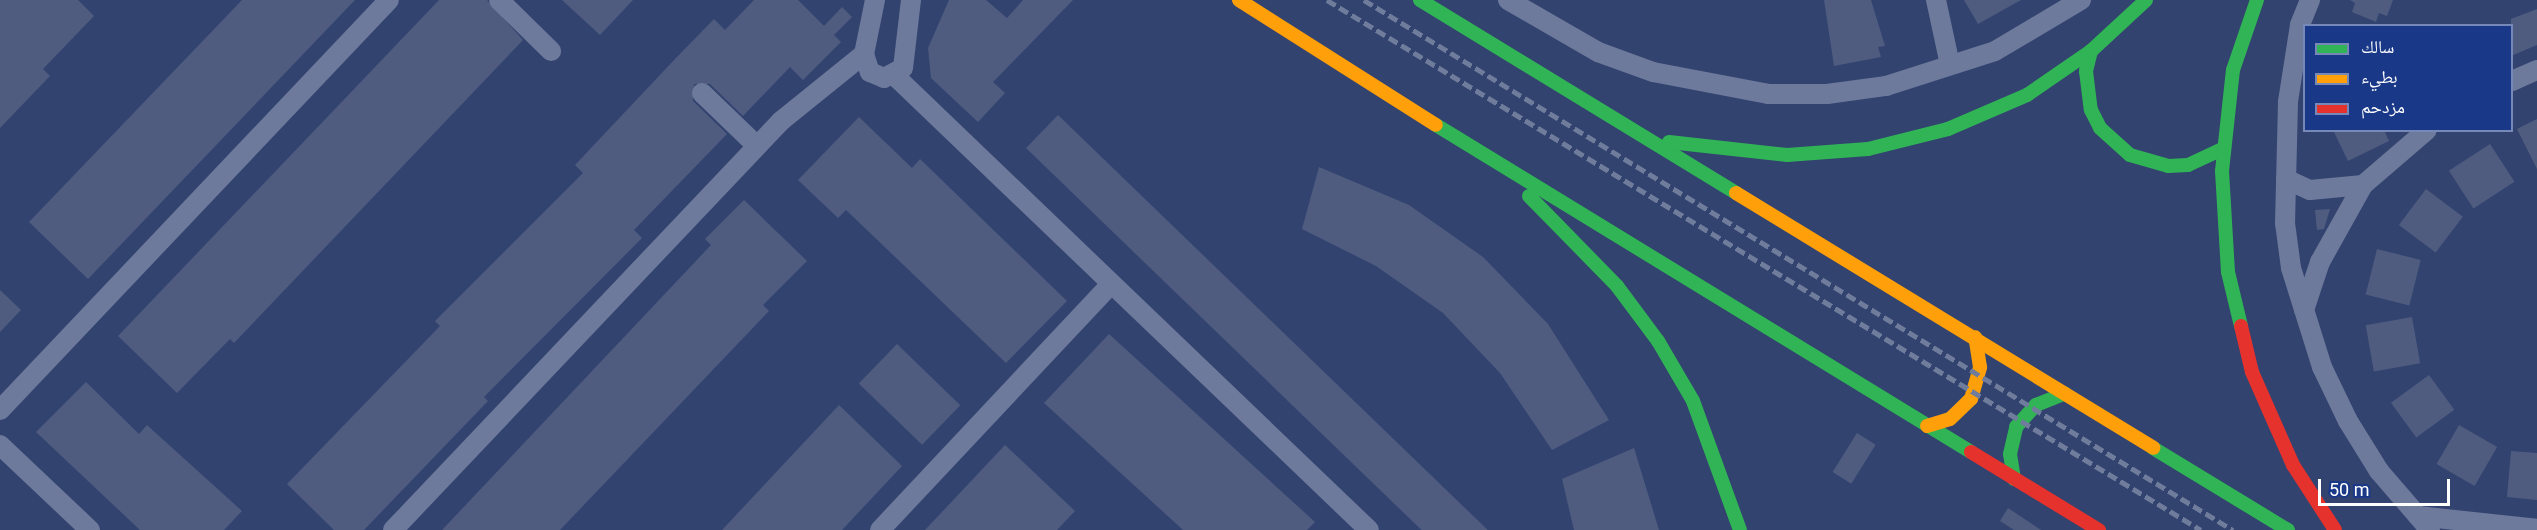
<!DOCTYPE html>
<meta charset="utf-8">
<style>
body{margin:0}
#map{position:relative;width:2537px;height:530px;overflow:hidden;background:#32436f;font-family:Roboto,"Noto Naskh Arabic",sans-serif}
div>[style]{position:absolute}
.building>*{inset:0;background:#4f5c80;transform-origin:0 0}
.street>*{height:20px;margin:-10px;padding:0 10px;transform-origin:10px;border-radius:10px;background:#6e7a9c}
.fast>*{height:14px;margin:-7px;padding:0 7px;transform-origin:7px;border-radius:7px;background:#30b455}
.slow>*{height:14px;margin:-7px;padding:0 7px;transform-origin:7px;border-radius:7px;background:#ff9f0a}
.jam>*{height:14px;margin:-7px;padding:0 7px;transform-origin:7px;border-radius:7px;background:#e5322d}
.rail>*{height:4.5px;margin-top:-2.25px;transform-origin:0;background:repeating-linear-gradient(90deg,#6f7c9b 0 10px,transparent 0 14.5px)}
span{translate:-50% -50%;white-space:nowrap;text-align:center;line-height:1.15;-webkit-text-stroke:6px #193888;paint-order:stroke}
.legend{position:absolute;left:2303px;top:24px;width:210px;height:108px;box-sizing:border-box;background:#193888;border:2px solid #7588b8;margin:0;padding:8px 10px;list-style:none;font-size:18px;color:#fff}
.legend li{display:flex;align-items:center;gap:12px;height:30px}
.legend b{width:30px;border:2px solid #7588b8}
.scale{position:absolute;left:2318px;top:479px;width:132px;height:27px;box-sizing:border-box;border:3px solid #fff;border-top:0;padding-left:8px;font-size:18px;line-height:21px;white-space:nowrap;color:#fff;-webkit-text-stroke:4px #193888;paint-order:stroke}
</style>
<div id="map">
<div class="building">
<i style="clip-path:polygon(0 0,78px 0,94px 16px,43px 69px,50px 76px,0 128px)"></i>
<i style="clip-path:polygon(242px 0,355px 0,88px 279px,29px 222px)"></i>
<i style="clip-path:polygon(439px 0,487px 0,523px 40px,234px 343px,230px 339px,177px 393px,118px 336px)"></i>
<i style="clip-path:polygon(562px 0,633px 0,600px 35px)"></i>
<i style="clip-path:polygon(754px 0,798px 0,824px 26px,842px 7px,852px 17px,834px 35px,841px 42px,803px 80px,790px 67px,743px 116px,710px 84px,694px 84px,693px 101px,727px 134px,634px 230px,642px 238px,484px 397px,488px 401px,364px 530px,334px 530px,287px 484px,440px 326px,435px 321px,583px 173px,575px 165px,675px 59px,714px 19px,725px 30px)"></i>
<i style="clip-path:polygon(949px 0,986px 0,1007px 18px,1023px 0,1073px 0,993px 82px,1005px 93px,978px 122px,931px 78px,928px 48px)"></i>
<i style="clip-path:polygon(1824px 0,1871px 0,1885px 46px,1878px 47px,1881px 57px,1834px 66px)"></i>
<i style="clip-path:polygon(1964px 0,2021px 0,1978px 24px)"></i>
<i style="clip-path:polygon(2350px 0,2393px 0,2387px 16px,2379px 13px,2376px 22px,2352px 12px,2355px 3px)"></i>
<i style="clip-path:polygon(2537px 9px,2537px 45px,2511px 56px,2511px 19px)"></i>
<i style="left:1058px;top:115px;width:600px;height:46px;rotate:44deg"></i>
<i style="clip-path:polygon(859px 117px,912px 168px,920px 159px,1067px 301px,1006px 363px,846px 210px,838px 218px,798px 180px)"></i>
<i style="clip-path:polygon(2537px 119px,2537px 169px,2517px 129px)"></i>
<i style="clip-path:polygon(2333px 130px,2384px 130px,2389px 141px,2348px 161px)"></i>
<i style="left:2490px;top:144px;width:45px;height:49px;rotate:57deg"></i>
<i style="clip-path:polygon(1319px 167px,1409px 205px,1483px 257px,1548px 324px,1609px 420px,1552px 450px,1500px 373px,1443px 313px,1376px 266px,1302px 229px)"></i>
<i style="left:2426px;top:189px;width:46px;height:45px;rotate:37deg"></i>
<i style="clip-path:polygon(744px 200px,807px 261px,763px 305px,769px 311px,560px 530px,442px 530px,711px 245px,705px 239px)"></i>
<i style="clip-path:polygon(2330px 209px,2324px 229px,2317px 230px,2315px 210px)"></i>
<i style="left:2377px;top:249px;width:45px;height:47px;rotate:14deg"></i>
<i style="clip-path:polygon(0 290px,21px 310px,0 332px)"></i>
<i style="left:2412px;top:317px;width:47px;height:47px;rotate:80deg"></i>
<i style="clip-path:polygon(1109px 334px,1315px 522px,1307px 530px,1183px 530px,1044px 403px)"></i>
<i style="left:897px;top:344px;width:88px;height:55px;rotate:44deg"></i>
<i style="left:2429px;top:375px;width:43px;height:47px;rotate:54deg"></i>
<i style="clip-path:polygon(86px 382px,139px 434px,147px 425px,242px 511px,224px 530px,140px 530px,36px 432px)"></i>
<i style="clip-path:polygon(839px 405px,902px 466px,842px 530px,722px 530px)"></i>
<i style="left:2459px;top:425px;width:44px;height:45px;rotate:30deg"></i>
<i style="left:1857px;top:433px;width:22px;height:46px;rotate:32deg"></i>
<i style="clip-path:polygon(1005px 445px,1075px 511px,1057px 530px,925px 530px)"></i>
<i style="clip-path:polygon(1634px 448px,1659px 530px,1574px 530px,1562px 479px)"></i>
<i style="clip-path:polygon(2511px 451px,2537px 453px,2537px 500px,2507px 497px)"></i>
<i style="clip-path:polygon(2008px 508px,2041px 530px,2014px 530px,2000px 521px)"></i>
</div>
<div class="street">
<i style="left:499px;top:0;width:73px;rotate:44.4deg"></i>
<i style="left:875px;top:0;width:55px;rotate:101.5deg"></i>
<i style="left:864px;top:54px;width:19px;rotate:72deg"></i>
<i style="left:870px;top:72px;width:15px;rotate:23deg"></i>
<i style="left:884px;top:78px;width:21px;rotate:-28deg"></i>
<i style="left:903px;top:68px;width:68px;rotate:-83.3deg"></i>
<i style="left:1508px;top:0;width:104px;rotate:30deg"></i>
<i style="left:1598px;top:52px;width:59px;rotate:20deg"></i>
<i style="left:1653px;top:72px;width:117px;rotate:10.8deg"></i>
<i style="left:1768px;top:94px;width:59px"></i>
<i style="left:1827px;top:94px;width:60px;rotate:-7.7deg"></i>
<i style="left:1886px;top:86px;width:114px;rotate:-17.8deg"></i>
<i style="left:1995px;top:51px;width:100px;rotate:-30.7deg"></i>
<i style="left:1936px;top:0;width:66px;rotate:77.8deg"></i>
<i style="left:2310px;top:0;width:27px;rotate:112deg"></i>
<i style="left:2300px;top:25px;width:78px;rotate:98.9deg"></i>
<i style="left:2288px;top:102px;width:121px;rotate:91.4deg"></i>
<i style="left:2285px;top:223px;width:45px;rotate:82.4deg"></i>
<i style="left:2291px;top:268px;width:104px;rotate:72.6deg"></i>
<i style="left:2322px;top:367px;width:60px;rotate:64.3deg"></i>
<i style="left:2348px;top:421px;width:59px;rotate:58.2deg"></i>
<i style="left:2379px;top:471px;width:78px;rotate:49.2deg"></i>
<i style="left:895px;top:76px;width:656px;rotate:43.77deg"></i>
<i style="left:2512px;top:81px;width:27px;rotate:-24deg"></i>
<i style="left:702px;top:93px;width:76px;rotate:43.9deg"></i>
<i style="left:2286px;top:179px;width:26px;rotate:25deg"></i>
<i style="left:2310px;top:190px;width:53px;rotate:-5.4deg"></i>
<i style="left:2304px;top:310px;width:51px;rotate:-71.6deg"></i>
<i style="left:2320px;top:262px;width:88px;rotate:-60.8deg"></i>
<i style="left:2363px;top:185px;width:84px;rotate:-40.7deg"></i>
<i style="left:0;top:410px;width:565px;rotate:-46.51deg"></i>
<i style="left:0;top:445px;width:124px;rotate:43.4deg"></i>
<i style="left:2418px;top:516px;width:120px;rotate:6.2deg"></i>
<i style="left:393px;top:530px;width:564px;rotate:-46.51deg"></i>
<i style="left:781px;top:121px;width:107px;rotate:-38.9deg"></i>
<i style="left:880px;top:530px;width:336px;rotate:-46.8deg"></i>
</div>
<div class="fast">
<i style="left:1420px;top:0;width:370px;rotate:31.4deg"></i>
<i style="left:2091px;top:51px;width:21px;rotate:104deg"></i>
<i style="left:2086px;top:71px;width:39px;rotate:83deg"></i>
<i style="left:2091px;top:110px;width:20px;rotate:63deg"></i>
<i style="left:2100px;top:128px;width:40px;rotate:42deg"></i>
<i style="left:2130px;top:155px;width:40px;rotate:16deg"></i>
<i style="left:2168px;top:166px;width:20px;rotate:-3deg"></i>
<i style="left:2188px;top:165px;width:40px;rotate:-25deg"></i>
<i style="left:1436px;top:125px;width:627px;rotate:31.43deg"></i>
<i style="left:1669px;top:142px;width:119px;rotate:6.3deg"></i>
<i style="left:1787px;top:155px;width:81px;rotate:-4.2deg"></i>
<i style="left:1868px;top:149px;width:82px;rotate:-14deg"></i>
<i style="left:1948px;top:129px;width:86px;rotate:-23.3deg"></i>
<i style="left:2027px;top:95px;width:78px;rotate:-34.5deg"></i>
<i style="left:2091px;top:51px;width:75px;rotate:-42.8deg"></i>
<i style="left:1529px;top:196px;width:126px;rotate:45.6deg"></i>
<i style="left:1617px;top:286px;width:69px;rotate:53.3deg"></i>
<i style="left:1658px;top:341px;width:69px;rotate:59.7deg"></i>
<i style="left:1693px;top:401px;width:137px;rotate:70deg"></i>
<i style="left:2241px;top:326px;width:56px;rotate:-103.5deg"></i>
<i style="left:2228px;top:272px;width:101px;rotate:-93.4deg"></i>
<i style="left:2222px;top:171px;width:102px;rotate:-83.8deg"></i>
<i style="left:2233px;top:70px;width:74px;rotate:-71.1deg"></i>
<i style="left:2153px;top:448px;width:158px;rotate:31.3deg"></i>
<i style="left:2014px;top:479px;width:25px;rotate:-99deg"></i>
<i style="left:2010px;top:454px;width:28px;rotate:-77deg"></i>
<i style="left:2016px;top:427px;width:30px;rotate:-48deg"></i>
<i style="left:2036px;top:405px;width:31px;rotate:-22deg"></i>
</div>
<div class="slow">
<i style="left:1239px;top:0;width:233px;rotate:32.4deg"></i>
<i style="left:1736px;top:193px;width:489px;rotate:31.4deg"></i>
<i style="left:1927px;top:426px;width:24px;rotate:-17deg"></i>
<i style="left:1950px;top:419px;width:29px;rotate:-44deg"></i>
<i style="left:1971px;top:399px;width:33px;rotate:-74deg"></i>
<i style="left:1980px;top:367px;width:30px;rotate:-99deg"></i>
</div>
<div class="jam">
<i style="left:2241px;top:326px;width:47px;rotate:76.6deg"></i>
<i style="left:2252px;top:372px;width:102px;rotate:66.2deg"></i>
<i style="left:2293px;top:465px;width:77px;rotate:57.1deg"></i>
<i style="left:1971px;top:452px;width:150px;rotate:31.4deg"></i>
</div>
<div class="rail">
<i style="left:1327px;top:0;width:1022px;rotate:31.23deg"></i>
<i style="left:1364px;top:0;width:1018px;rotate:31.38deg"></i>
</div>
<ul class="legend">
<li><b style="height:8px;background:#30b455"></b>سالك</li>
<li><b style="height:8px;background:#ff9f0a"></b>بطيء</li>
<li><b style="height:8px;background:#e5322d"></b>مزدحم</li>
</ul>
<div class="scale">50 m</div>
</div>
